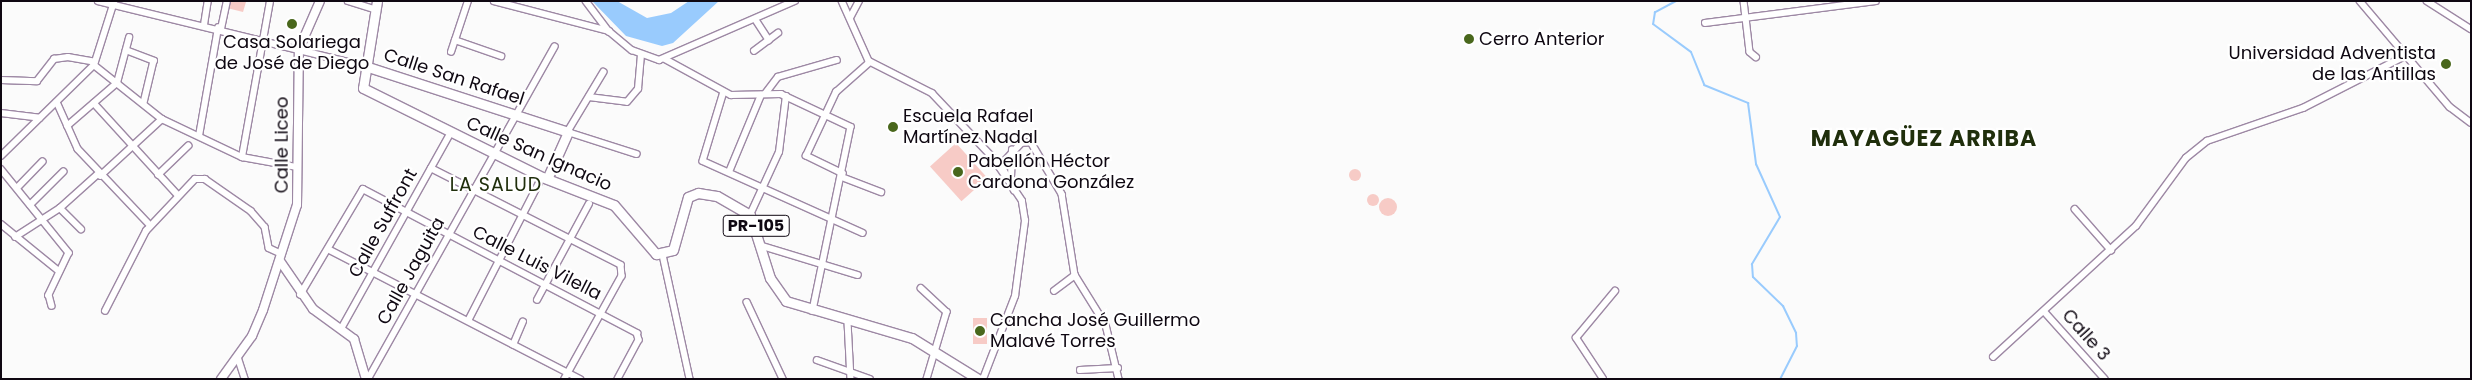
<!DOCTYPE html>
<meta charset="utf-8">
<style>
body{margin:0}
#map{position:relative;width:2472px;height:380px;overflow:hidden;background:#fbfbfb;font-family:Poppins,sans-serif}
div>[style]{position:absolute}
.green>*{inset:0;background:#f7cbc6;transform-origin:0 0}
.round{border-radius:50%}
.water>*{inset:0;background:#99cbfd}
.stream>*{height:2px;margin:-1px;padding:0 1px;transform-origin:1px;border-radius:1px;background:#99cbfd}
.roads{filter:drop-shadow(1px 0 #9d88a4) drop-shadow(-1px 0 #9d88a4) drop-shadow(0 1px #9d88a4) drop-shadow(0 -1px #9d88a4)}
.street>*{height:5.5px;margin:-2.75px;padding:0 2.75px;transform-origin:2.75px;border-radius:2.75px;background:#fff}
.secondary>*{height:8px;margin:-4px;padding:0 4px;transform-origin:4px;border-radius:4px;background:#fff}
.primary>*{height:9px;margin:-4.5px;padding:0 4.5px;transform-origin:4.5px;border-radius:4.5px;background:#fff}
.dots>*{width:14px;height:14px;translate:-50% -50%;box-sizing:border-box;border:2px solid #fff;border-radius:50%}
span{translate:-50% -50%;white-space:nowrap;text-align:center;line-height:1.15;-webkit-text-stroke:4.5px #fff;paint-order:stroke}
.shield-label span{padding:1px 4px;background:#fff;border:1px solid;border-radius:4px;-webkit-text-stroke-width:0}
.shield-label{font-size:16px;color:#0f0812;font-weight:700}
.poi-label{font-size:18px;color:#0f0812}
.left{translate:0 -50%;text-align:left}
.right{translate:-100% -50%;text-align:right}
.street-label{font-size:18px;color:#0f0812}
.neighbourhood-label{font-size:19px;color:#202f0c;letter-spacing:1px}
.district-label{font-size:22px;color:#202f0c;font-weight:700;letter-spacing:1px}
.frame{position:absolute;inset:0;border:2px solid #0f0812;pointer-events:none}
</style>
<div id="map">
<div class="green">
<i style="clip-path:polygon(229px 1px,246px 2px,243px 12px,227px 8px)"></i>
<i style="left:956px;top:143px;width:47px;height:35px;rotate:48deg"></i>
<i class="round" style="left:1349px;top:169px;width:12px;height:12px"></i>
<i class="round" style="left:1367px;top:194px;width:12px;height:12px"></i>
<i class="round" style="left:1379px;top:198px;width:18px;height:18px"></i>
<i style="left:973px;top:318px;width:14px;height:26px"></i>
</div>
<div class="water">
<i style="clip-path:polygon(592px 1px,617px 1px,647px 18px,671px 13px,689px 1px,719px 1px,673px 43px,662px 46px,626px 36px)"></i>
</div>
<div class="stream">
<i style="left:1676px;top:1px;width:24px;rotate:152deg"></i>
<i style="left:1655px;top:12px;width:12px;rotate:99deg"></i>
<i style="left:1653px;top:24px;width:47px;rotate:36.4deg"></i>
<i style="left:1691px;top:52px;width:35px;rotate:68deg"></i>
<i style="left:1704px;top:85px;width:48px;rotate:22.2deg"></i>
<i style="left:1748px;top:103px;width:62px;rotate:82.5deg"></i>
<i style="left:1756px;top:164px;width:58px;rotate:65.6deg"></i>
<i style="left:1780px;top:217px;width:55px;rotate:120.8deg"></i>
<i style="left:1752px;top:264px;width:13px;rotate:86deg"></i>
<i style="left:1753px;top:277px;width:42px;rotate:44deg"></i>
<i style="left:1783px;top:306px;width:30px;rotate:64deg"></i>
<i style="left:1796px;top:333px;width:13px;rotate:86deg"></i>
<i style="left:1797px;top:346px;width:37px;rotate:117deg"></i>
</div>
<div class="roads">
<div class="street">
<i style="left:98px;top:1px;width:275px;rotate:13.7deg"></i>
<i style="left:348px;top:1px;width:28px;rotate:17deg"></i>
<i style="left:494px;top:1px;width:119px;rotate:14.6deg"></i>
<i style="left:609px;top:31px;width:30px;rotate:40deg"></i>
<i style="left:632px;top:50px;width:29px;rotate:20deg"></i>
<i style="left:659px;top:60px;width:148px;rotate:-23.5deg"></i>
<i style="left:586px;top:1px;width:38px;rotate:53deg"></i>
<i style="left:842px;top:1px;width:66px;rotate:65.8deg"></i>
<i style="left:869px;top:61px;width:71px;rotate:26.9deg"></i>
<i style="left:932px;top:93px;width:103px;rotate:46.6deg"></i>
<i style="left:1003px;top:168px;width:25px;rotate:63deg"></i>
<i style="left:1744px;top:1px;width:51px;rotate:83.3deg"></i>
<i style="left:1750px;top:52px;width:8px;rotate:40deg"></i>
<i style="left:2360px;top:1px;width:139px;rotate:49.7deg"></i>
<i style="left:2450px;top:107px;width:26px;rotate:37deg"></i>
<i style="left:2427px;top:1px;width:52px;rotate:32.5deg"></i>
<i style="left:850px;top:18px;width:19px;rotate:-62deg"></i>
<i style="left:756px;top:20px;width:24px;rotate:57deg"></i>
<i style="left:1705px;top:23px;width:172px;rotate:-7.3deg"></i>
<i style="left:204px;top:25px;width:24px;rotate:-81deg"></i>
<i style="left:221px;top:29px;width:29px;rotate:-78deg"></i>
<i style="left:455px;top:40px;width:49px;rotate:19.2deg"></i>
<i style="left:126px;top:50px;width:30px;rotate:21deg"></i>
<i style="left:154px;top:61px;width:43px;rotate:103.4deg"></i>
<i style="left:754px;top:51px;width:30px;rotate:-37deg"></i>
<i style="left:451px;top:52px;width:54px;rotate:-71.6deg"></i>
<i style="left:665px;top:59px;width:75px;rotate:28.6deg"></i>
<i style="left:731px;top:95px;width:50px;rotate:-1.1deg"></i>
<i style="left:781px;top:94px;width:77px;rotate:25.2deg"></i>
<i style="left:851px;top:127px;width:188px;rotate:101.7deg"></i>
<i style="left:94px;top:65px;width:87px;rotate:38.5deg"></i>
<i style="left:162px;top:119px;width:89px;rotate:25.4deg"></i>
<i style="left:242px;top:157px;width:56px;rotate:10.3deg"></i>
<i style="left:604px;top:72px;width:70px;rotate:121deg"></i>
<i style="left:568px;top:132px;width:72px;rotate:17.7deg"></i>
<i style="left:1px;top:80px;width:36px;rotate:2deg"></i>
<i style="left:37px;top:81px;width:28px;rotate:-52deg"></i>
<i style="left:54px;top:59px;width:14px;rotate:-8deg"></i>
<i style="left:68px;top:57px;width:27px;rotate:10deg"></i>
<i style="left:724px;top:92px;width:72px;rotate:106.9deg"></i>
<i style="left:703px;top:161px;width:175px;rotate:24.2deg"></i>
<i style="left:765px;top:94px;width:21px;rotate:-53deg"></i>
<i style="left:778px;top:77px;width:61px;rotate:-16.1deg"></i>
<i style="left:589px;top:97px;width:38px;rotate:7deg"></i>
<i style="left:627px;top:102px;width:17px;rotate:-50deg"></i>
<i style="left:638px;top:89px;width:34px;rotate:-85deg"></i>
<i style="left:57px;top:102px;width:51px;rotate:65.9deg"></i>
<i style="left:78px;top:149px;width:105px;rotate:46.5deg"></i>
<i style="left:94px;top:103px;width:123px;rotate:47.6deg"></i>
<i style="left:1px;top:113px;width:39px;rotate:7deg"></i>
<i style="left:67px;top:126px;width:66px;rotate:-40.7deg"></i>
<i style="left:117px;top:83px;width:47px;rotate:-75.1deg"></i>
<i style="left:199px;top:136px;width:110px;rotate:-80deg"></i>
<i style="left:1px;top:156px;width:130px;rotate:-44.4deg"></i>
<i style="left:94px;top:65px;width:66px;rotate:-72.4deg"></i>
<i style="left:242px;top:157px;width:158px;rotate:-79.8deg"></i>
<i style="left:999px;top:167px;width:33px;rotate:-47deg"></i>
<i style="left:1021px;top:143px;width:10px;rotate:-6deg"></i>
<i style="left:1031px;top:142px;width:61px;rotate:59.2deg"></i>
<i style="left:1062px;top:194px;width:82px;rotate:80.9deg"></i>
<i style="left:1075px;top:275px;width:59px;rotate:58.2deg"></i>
<i style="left:1106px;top:325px;width:56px;rotate:76.5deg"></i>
<i style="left:431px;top:168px;width:213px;rotate:27deg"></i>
<i style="left:621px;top:265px;width:11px;rotate:85deg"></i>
<i style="left:622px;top:276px;width:118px;rotate:119deg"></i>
<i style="left:1px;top:169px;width:108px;rotate:51deg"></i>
<i style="left:69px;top:253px;width:47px;rotate:115.5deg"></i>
<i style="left:49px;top:295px;width:11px;rotate:75deg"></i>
<i style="left:729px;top:172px;width:83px;rotate:-67.4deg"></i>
<i style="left:843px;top:174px;width:41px;rotate:-154.1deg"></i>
<i style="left:806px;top:156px;width:71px;rotate:-64.9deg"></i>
<i style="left:836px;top:92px;width:45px;rotate:-41.4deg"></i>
<i style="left:158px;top:175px;width:42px;rotate:-44deg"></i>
<i style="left:100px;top:176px;width:84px;rotate:-42.6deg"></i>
<i style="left:842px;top:177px;width:42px;rotate:21deg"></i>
<i style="left:1011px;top:178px;width:28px;rotate:-88deg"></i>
<i style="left:18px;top:187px;width:35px;rotate:-46deg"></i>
<i style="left:30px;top:205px;width:47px;rotate:-45deg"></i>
<i style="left:60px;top:208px;width:30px;rotate:45deg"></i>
<i style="left:2075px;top:209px;width:55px;rotate:48.7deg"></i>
<i style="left:750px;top:215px;width:69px;rotate:-65.3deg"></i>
<i style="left:779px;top:152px;width:56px;rotate:-82.9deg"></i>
<i style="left:1px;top:224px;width:75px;rotate:39deg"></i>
<i style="left:15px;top:237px;width:54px;rotate:-32.8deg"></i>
<i style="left:60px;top:208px;width:51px;rotate:-41.8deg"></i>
<i style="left:762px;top:246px;width:100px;rotate:16.8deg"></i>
<i style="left:328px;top:249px;width:284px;rotate:27.3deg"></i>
<i style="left:663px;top:255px;width:127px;rotate:77.7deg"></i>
<i style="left:921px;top:288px;width:35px;rotate:43deg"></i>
<i style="left:947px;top:312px;width:70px;rotate:106.6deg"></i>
<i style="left:1054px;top:291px;width:26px;rotate:-37deg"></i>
<i style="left:300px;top:295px;width:123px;rotate:-59.3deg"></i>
<i style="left:363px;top:189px;width:310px;rotate:27.7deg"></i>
<i style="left:637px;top:333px;width:7px;rotate:74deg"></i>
<i style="left:639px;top:340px;width:44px;rotate:118.3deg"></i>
<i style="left:537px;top:300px;width:109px;rotate:-61.6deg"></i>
<i style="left:747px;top:302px;width:85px;rotate:64.9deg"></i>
<i style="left:105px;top:311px;width:90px;rotate:-62.9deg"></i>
<i style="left:146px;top:231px;width:71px;rotate:-46.7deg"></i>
<i style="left:195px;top:179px;width:10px"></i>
<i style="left:205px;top:179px;width:56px;rotate:34.8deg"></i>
<i style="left:251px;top:211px;width:21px;rotate:49deg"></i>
<i style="left:265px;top:227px;width:21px;rotate:79deg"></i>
<i style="left:269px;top:248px;width:14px;rotate:25deg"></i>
<i style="left:2044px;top:311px;width:91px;rotate:48.1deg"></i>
<i style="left:468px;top:321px;width:162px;rotate:-62.8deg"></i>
<i style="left:848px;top:322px;width:57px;rotate:87deg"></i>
<i style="left:341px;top:329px;width:226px;rotate:-60.8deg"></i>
<i style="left:513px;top:345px;width:25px;rotate:-67deg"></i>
<i style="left:238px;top:357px;width:23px;rotate:72deg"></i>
<i style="left:1993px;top:357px;width:194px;rotate:-42.5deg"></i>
<i style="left:2136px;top:226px;width:84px;rotate:-53.7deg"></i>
<i style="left:2186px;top:158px;width:27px;rotate:-39deg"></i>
<i style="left:2207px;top:141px;width:102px;rotate:-19deg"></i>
<i style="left:2303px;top:108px;width:119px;rotate:-27deg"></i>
<i style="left:817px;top:360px;width:56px;rotate:19.7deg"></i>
<i style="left:1080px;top:370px;width:38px;rotate:-3deg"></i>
<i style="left:368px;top:379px;width:381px;rotate:-60.7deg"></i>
<i style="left:983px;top:379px;width:89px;rotate:-68.9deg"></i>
<i style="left:1015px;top:296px;width:76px;rotate:-82.4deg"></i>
<i style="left:1025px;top:221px;width:20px;rotate:-99deg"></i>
<i style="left:1022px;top:201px;width:41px;rotate:-124.1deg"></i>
<i style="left:1603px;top:379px;width:49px;rotate:-123.4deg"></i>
<i style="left:1576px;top:338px;width:61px;rotate:-50.3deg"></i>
</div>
<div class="secondary">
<i style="left:280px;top:261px;width:58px;rotate:55.5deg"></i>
<i style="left:313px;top:309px;width:51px;rotate:36.2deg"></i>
<i style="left:354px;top:339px;width:42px;rotate:73.3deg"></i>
<i style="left:221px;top:379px;width:53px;rotate:-54.2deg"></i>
<i style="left:252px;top:336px;width:28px;rotate:-67deg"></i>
<i style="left:263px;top:310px;width:110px;rotate:-72.1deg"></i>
<i style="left:297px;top:205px;width:156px;rotate:-89.3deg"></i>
<i style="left:299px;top:49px;width:52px;rotate:-66.4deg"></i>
</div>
<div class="primary">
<i style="left:377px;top:1px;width:88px;rotate:99.1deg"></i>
<i style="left:363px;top:88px;width:200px;rotate:26.4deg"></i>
<i style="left:542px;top:177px;width:77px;rotate:21.3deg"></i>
<i style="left:614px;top:205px;width:65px;rotate:49.4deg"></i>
<i style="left:656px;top:254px;width:17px;rotate:-13deg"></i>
<i style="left:673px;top:250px;width:55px;rotate:-74.2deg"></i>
<i style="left:688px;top:197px;width:11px;rotate:-22deg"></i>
<i style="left:698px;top:193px;width:19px;rotate:9deg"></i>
<i style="left:717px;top:196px;width:38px;rotate:30deg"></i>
<i style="left:750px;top:215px;width:66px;rotate:72.4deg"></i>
<i style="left:770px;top:278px;width:28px;rotate:55deg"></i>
<i style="left:786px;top:301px;width:131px;rotate:16.4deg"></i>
<i style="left:912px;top:338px;width:78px;rotate:31.8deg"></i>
<i style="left:365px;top:66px;width:213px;rotate:18deg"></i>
<i style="left:568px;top:132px;width:51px;rotate:114.1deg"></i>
</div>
</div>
<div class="dots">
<i style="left:292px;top:24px;background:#49671c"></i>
<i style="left:1469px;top:39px;background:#49671c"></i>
<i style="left:2446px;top:64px;background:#49671c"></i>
<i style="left:893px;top:127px;background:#49671c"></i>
<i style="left:958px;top:172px;background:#49671c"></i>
<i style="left:980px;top:331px;background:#49671c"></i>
</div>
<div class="shield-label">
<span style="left:756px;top:226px">PR-105</span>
</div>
<div class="poi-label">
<span class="left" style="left:1479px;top:39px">Cerro Anterior</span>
<span style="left:292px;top:53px">Casa Solariega<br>de José de Diego</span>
<span class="right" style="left:2436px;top:64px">Universidad Adventista<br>de las Antillas</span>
<span class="left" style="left:903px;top:127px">Escuela Rafael<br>Martínez Nadal</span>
<span class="left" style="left:968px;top:172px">Pabellón Héctor<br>Cardona González</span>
<span class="left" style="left:990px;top:331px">Cancha José Guillermo<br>Malavé Torres</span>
</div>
<div class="street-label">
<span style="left:454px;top:77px;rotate:18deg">Calle San Rafael</span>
<span style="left:282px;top:145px;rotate:-90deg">Calle Liceo</span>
<span style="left:539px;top:154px;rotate:24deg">Calle San Ignacio</span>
<span style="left:383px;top:223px;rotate:-61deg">Calle Suffront</span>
<span style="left:537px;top:263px;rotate:27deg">Calle Luis Vilella</span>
<span style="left:411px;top:271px;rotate:-61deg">Calle Jaguita</span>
<span style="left:2086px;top:335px;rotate:48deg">Calle 3</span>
</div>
<div class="neighbourhood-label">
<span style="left:496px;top:185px">LA SALUD</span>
</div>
<div class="district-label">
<span style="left:1924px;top:139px">MAYAGÜEZ ARRIBA</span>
</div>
<div class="frame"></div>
</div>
